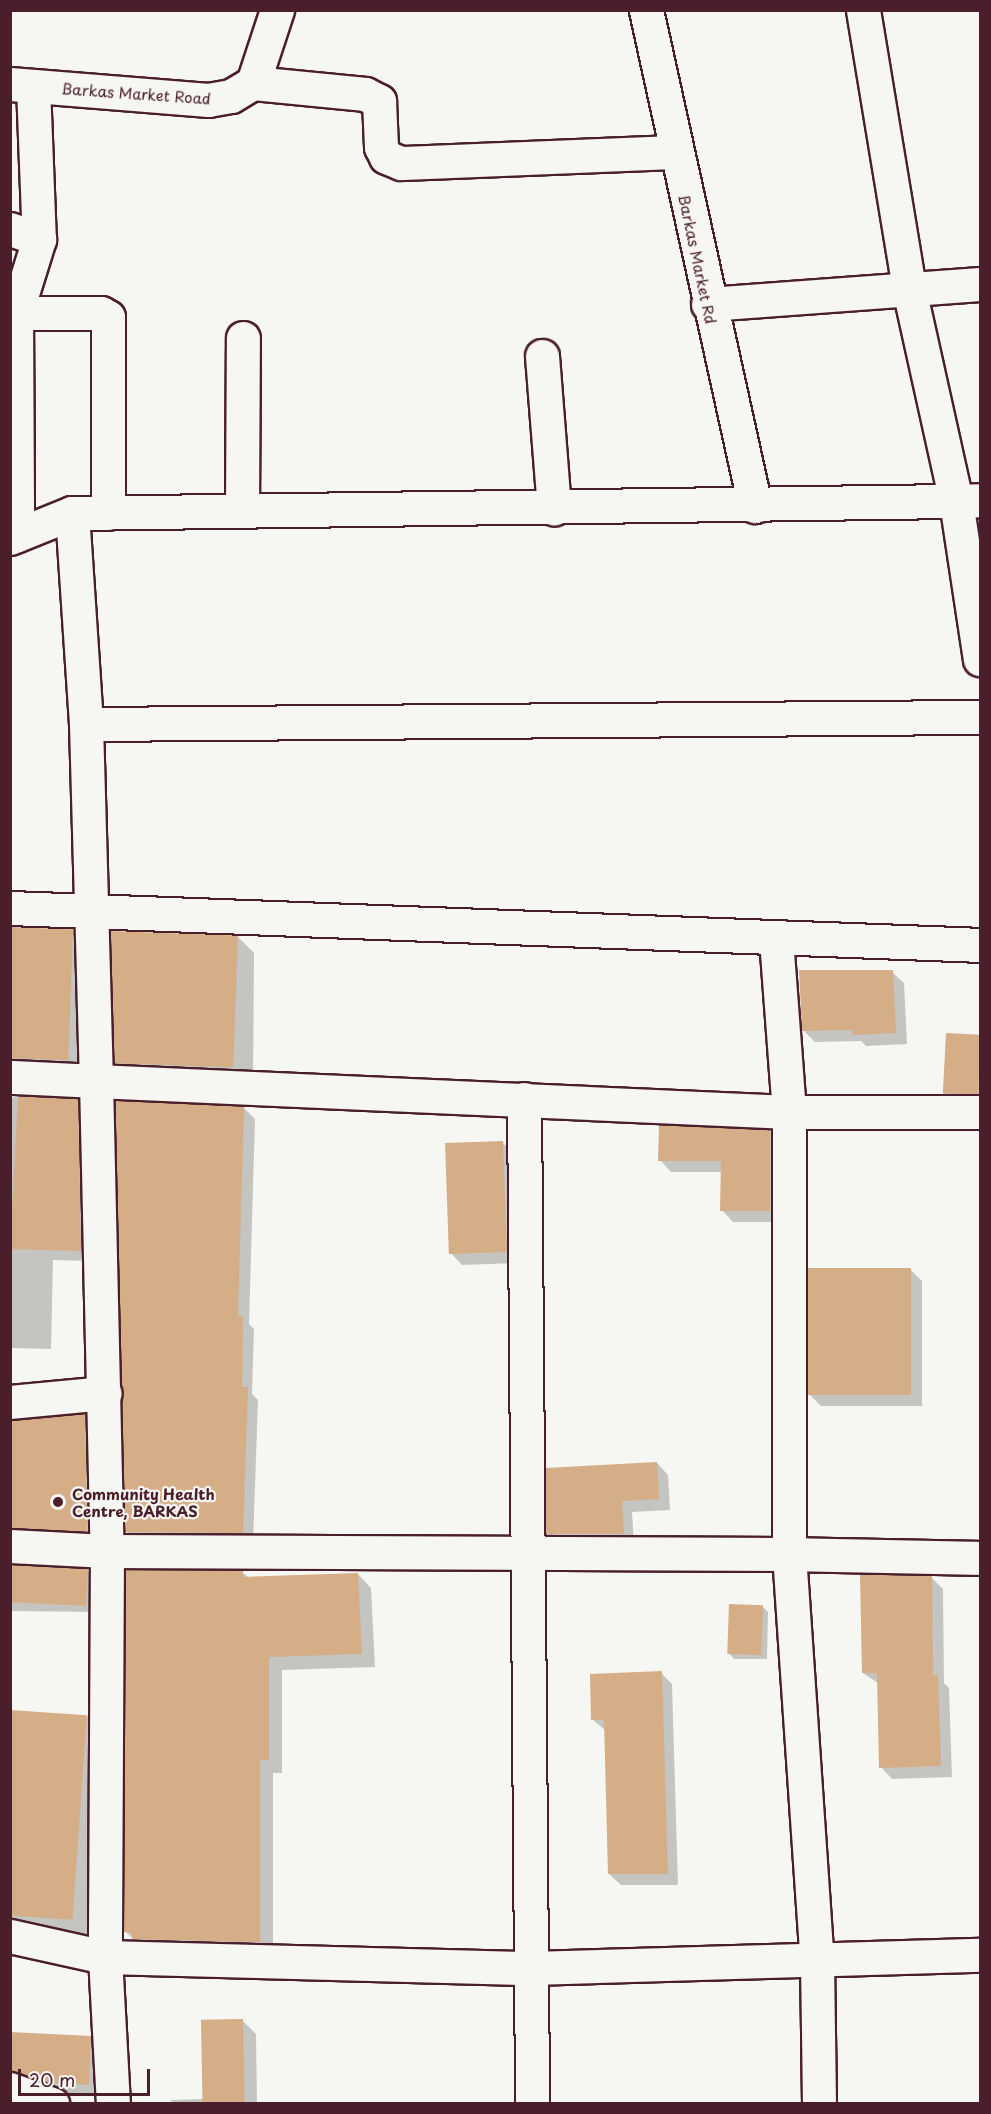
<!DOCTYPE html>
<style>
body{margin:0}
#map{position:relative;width:991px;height:2114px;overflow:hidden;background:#f6f6f2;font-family:"Playpen Sans",sans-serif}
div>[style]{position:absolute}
.shadow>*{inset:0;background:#0003}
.building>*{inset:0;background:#d5ad86;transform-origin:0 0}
.roads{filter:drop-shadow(2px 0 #4a1f2b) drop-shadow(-2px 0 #4a1f2b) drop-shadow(0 2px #4a1f2b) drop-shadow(0 -2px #4a1f2b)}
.street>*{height:33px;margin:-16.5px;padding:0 16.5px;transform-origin:16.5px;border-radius:16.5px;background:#f6f6f2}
.dots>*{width:16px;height:16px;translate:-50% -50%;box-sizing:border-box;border:3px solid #f6f6f2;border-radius:50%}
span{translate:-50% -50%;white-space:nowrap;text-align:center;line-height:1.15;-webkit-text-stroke:4.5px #f6f6f2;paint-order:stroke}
.street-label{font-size:15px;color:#4a1f2b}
.poi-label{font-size:15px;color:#4a1f2b;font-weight:700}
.left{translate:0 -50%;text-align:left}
.frame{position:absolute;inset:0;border:12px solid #4a1f2b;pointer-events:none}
.scale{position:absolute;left:18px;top:2069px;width:132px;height:27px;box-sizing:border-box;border:3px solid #4a1f2b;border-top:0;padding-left:8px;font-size:18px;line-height:21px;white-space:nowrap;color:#4a1f2b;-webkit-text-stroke:4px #f6f6f2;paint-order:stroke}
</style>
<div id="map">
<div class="shadow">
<i style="clip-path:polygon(10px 927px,72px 931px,84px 942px,87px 1072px,10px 1075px)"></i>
<i style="clip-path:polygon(238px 937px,254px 953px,253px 1084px,132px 1079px,116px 1062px)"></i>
<i style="clip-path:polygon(892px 972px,904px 983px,907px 1044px,866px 1046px,861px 1041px,815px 1042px,803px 1030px)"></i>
<i style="clip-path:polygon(980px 1037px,980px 1104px,955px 1104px,943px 1093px)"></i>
<i style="clip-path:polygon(10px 1097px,77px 1100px,88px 1112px,92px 1261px,53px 1260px,51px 1349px,10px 1348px)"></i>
<i style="clip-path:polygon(244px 1108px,255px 1119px,249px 1324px,254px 1329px,252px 1394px,258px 1400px,253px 1543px,138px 1543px,127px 1532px)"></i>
<i style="clip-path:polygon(770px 1131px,781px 1143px,781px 1222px,733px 1222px,722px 1210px,722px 1172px,671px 1172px,660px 1160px)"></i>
<i style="clip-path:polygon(503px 1143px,514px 1154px,517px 1263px,462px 1265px,451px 1253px)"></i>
<i style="clip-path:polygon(910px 1269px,922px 1281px,922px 1406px,821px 1406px,809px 1394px)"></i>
<i style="clip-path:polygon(84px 1415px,96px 1426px,98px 1542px,10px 1544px,10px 1422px)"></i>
<i style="clip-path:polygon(657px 1463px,668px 1475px,670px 1510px,632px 1512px,634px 1545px,559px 1545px,548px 1534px)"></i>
<i style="clip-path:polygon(10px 1566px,87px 1570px,99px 1581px,99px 1612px,10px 1611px)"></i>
<i style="clip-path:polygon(242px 1572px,249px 1578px,358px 1574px,371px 1588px,375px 1667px,282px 1670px,282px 1773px,273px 1773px,273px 1955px,139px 1945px,125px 1931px)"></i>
<i style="clip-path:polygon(931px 1577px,943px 1589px,944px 1683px,949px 1688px,952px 1777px,892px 1779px,881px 1767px,879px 1684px,863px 1673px)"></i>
<i style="clip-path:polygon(762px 1606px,768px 1612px,767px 1659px,734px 1659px,729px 1653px)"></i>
<i style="clip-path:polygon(661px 1673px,672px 1684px,678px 1885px,621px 1885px,609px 1874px,606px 1731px,592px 1719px)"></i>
<i style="clip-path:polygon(10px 1711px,87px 1716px,101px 1730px,100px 1940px,10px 1926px)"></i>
<i style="clip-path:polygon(242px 2020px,256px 2034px,257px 2104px,172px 2104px,171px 2100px,204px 2099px)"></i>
<i style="clip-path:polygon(90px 2038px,101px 2049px,100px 2096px,62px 2094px,22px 2082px,10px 2070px)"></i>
</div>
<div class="building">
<i style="left:10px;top:927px;width:63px;height:131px;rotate:2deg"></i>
<i style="left:111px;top:931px;width:127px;height:132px;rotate:2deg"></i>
<i style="clip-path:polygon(799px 970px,893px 970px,896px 1033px,853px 1035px,852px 1030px,802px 1031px)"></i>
<i style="left:946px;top:1033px;width:35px;height:60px;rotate:3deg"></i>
<i style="clip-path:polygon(18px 1096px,78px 1099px,81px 1251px,10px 1249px)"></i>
<i style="clip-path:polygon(115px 1101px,244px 1106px,238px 1316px,243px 1316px,242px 1387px,248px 1387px,243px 1533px,125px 1532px)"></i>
<i style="clip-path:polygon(659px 1125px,770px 1130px,770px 1211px,720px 1211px,721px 1161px,658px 1161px)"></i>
<i style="left:503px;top:1141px;width:111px;height:58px;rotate:88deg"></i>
<i style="left:808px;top:1268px;width:103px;height:127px"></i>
<i style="left:85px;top:1414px;width:117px;height:75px;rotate:89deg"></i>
<i style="clip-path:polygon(657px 1462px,659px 1499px,622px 1501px,624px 1534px,546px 1534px,546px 1468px)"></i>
<i style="left:10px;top:1565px;width:78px;height:37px;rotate:3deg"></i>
<i style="clip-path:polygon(126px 1570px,243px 1570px,243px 1577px,358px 1573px,362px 1654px,269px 1657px,269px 1760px,260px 1760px,260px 1942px,132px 1939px,132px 1933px,124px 1932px)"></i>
<i style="clip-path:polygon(860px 1574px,932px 1576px,933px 1675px,938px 1675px,941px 1766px,879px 1768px,877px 1673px,862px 1673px)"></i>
<i style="left:729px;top:1604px;width:34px;height:50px;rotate:2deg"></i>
<i style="clip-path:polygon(662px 1671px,668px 1874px,608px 1874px,604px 1720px,591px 1720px,590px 1674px)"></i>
<i style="left:10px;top:1710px;width:77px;height:205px;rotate:4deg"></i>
<i style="left:243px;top:2019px;width:84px;height:42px;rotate:89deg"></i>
<i style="clip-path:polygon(10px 2032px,91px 2036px,89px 2085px,49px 2083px,10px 2071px)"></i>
</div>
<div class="roads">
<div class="street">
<i style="left:646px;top:10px;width:508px;rotate:77.61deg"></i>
<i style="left:863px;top:10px;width:283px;rotate:80.6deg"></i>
<i style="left:909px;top:289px;width:217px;rotate:77.5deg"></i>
<i style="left:956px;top:501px;width:24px;rotate:-2deg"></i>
<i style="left:253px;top:83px;width:113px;rotate:5.6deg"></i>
<i style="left:365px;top:94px;width:16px;rotate:27deg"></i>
<i style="left:379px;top:101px;width:46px;rotate:87.5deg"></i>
<i style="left:381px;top:147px;width:11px;rotate:63deg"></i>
<i style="left:386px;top:157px;width:16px;rotate:22deg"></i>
<i style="left:401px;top:163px;width:275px;rotate:-2.3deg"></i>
<i style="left:10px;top:84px;width:199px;rotate:4.6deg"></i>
<i style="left:208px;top:100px;width:23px;rotate:-10deg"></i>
<i style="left:231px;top:96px;width:26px;rotate:-31deg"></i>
<i style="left:253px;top:83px;width:77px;rotate:-71.8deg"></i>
<i style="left:33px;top:86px;width:153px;rotate:87.8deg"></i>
<i style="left:10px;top:229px;width:31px;rotate:19deg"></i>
<i style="left:39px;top:239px;width:77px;rotate:107.3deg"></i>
<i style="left:16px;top:313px;width:222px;rotate:89.7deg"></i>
<i style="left:708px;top:304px;width:273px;rotate:-4.2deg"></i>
<i style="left:16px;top:313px;width:85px"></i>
<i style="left:101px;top:313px;width:8px;rotate:30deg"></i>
<i style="left:108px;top:317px;width:196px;rotate:90deg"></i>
<i style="left:542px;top:356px;width:153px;rotate:85.5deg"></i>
<i style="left:242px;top:511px;width:173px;rotate:-89.7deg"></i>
<i style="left:72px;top:513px;width:884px;rotate:-0.78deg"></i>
<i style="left:956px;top:501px;width:160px;rotate:81.4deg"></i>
<i style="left:10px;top:538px;width:67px;rotate:-22deg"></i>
<i style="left:72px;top:513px;width:211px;rotate:86.2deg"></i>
<i style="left:86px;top:724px;width:357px;rotate:88.4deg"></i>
<i style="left:96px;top:1081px;width:86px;rotate:-177.3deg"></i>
<i style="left:86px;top:724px;width:894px;rotate:-0.45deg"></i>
<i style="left:10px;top:908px;width:971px;rotate:2.18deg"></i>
<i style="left:776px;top:939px;width:173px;rotate:85.7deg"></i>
<i style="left:789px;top:1112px;width:442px;rotate:90deg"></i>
<i style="left:789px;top:1554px;width:191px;rotate:1.2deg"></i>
<i style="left:524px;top:1099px;width:1005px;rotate:89.54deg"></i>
<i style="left:980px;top:1112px;width:191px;rotate:180deg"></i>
<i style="left:789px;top:1112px;width:694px;rotate:-177.44deg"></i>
<i style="left:96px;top:1081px;width:470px;rotate:88.7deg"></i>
<i style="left:107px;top:1551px;width:406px;rotate:90.3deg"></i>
<i style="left:105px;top:1957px;width:426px;rotate:1.5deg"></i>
<i style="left:531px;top:1968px;width:449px;rotate:-1.7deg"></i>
<i style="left:10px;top:1402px;width:95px;rotate:-5.4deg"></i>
<i style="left:10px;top:1546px;width:97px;rotate:3deg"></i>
<i style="left:107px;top:1551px;width:682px;rotate:0.25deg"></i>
<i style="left:789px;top:1554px;width:407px;rotate:86.1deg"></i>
<i style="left:817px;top:1960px;width:144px;rotate:89.2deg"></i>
<i style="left:10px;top:1936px;width:97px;rotate:12.5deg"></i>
<i style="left:105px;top:1957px;width:147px;rotate:86.9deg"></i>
<i style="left:10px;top:2089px;width:45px;rotate:19.7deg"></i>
</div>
</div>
<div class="dots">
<i style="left:58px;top:1502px;background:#4a1f2b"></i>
</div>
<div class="street-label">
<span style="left:136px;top:93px;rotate:4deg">Barkas Market Road</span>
<span style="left:698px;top:259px;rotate:78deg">Barkas Market Rd</span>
</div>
<div class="poi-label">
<span class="left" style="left:72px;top:1502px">Community Health<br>Centre, BARKAS</span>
</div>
<div class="frame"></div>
<div class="scale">20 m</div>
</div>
